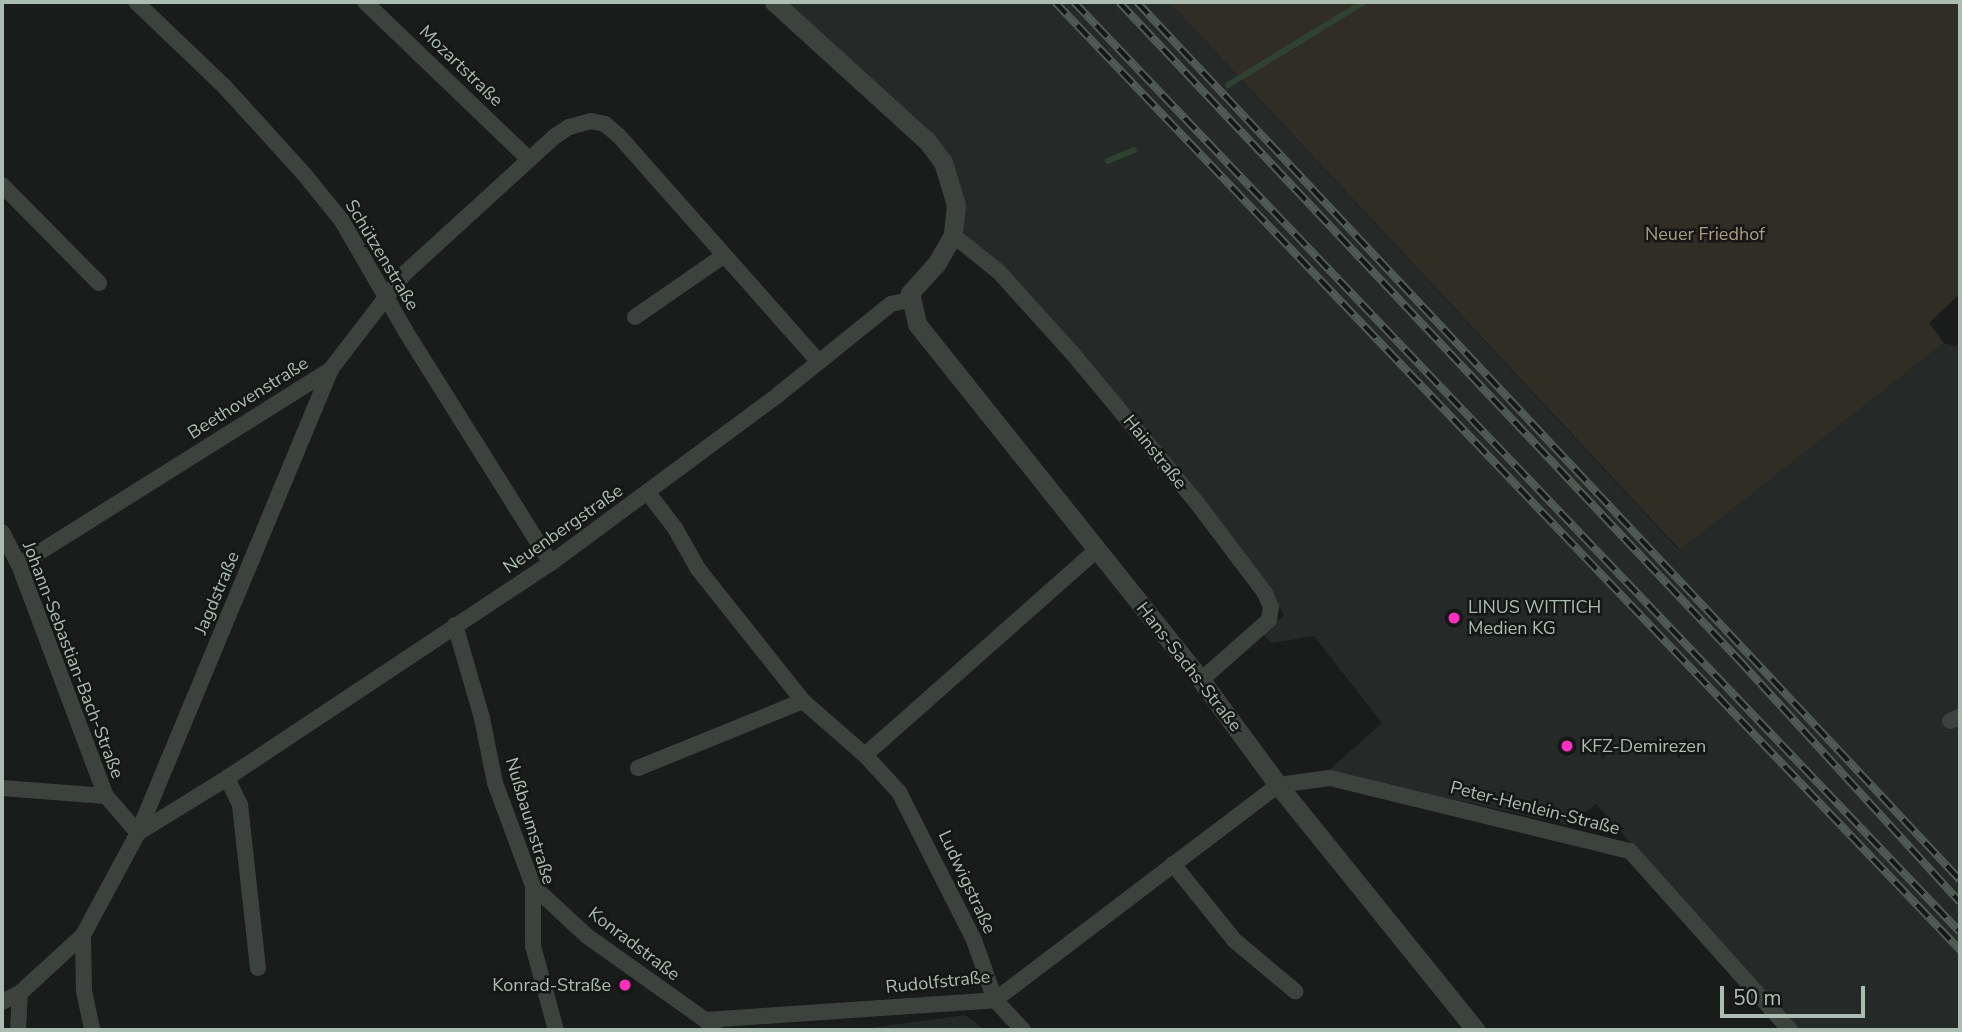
<!DOCTYPE html>
<meta charset="utf-8">
<style>
body{margin:0}
#map{position:relative;width:1962px;height:1032px;overflow:hidden;background:#191c1b;font-family:"Nunito Sans",sans-serif}
div>[style]{position:absolute}
.built>*{inset:0;background:#252928}
.green>*{inset:0;background:#302d25}
.stream>*{height:6px;margin:-3px;padding:0 3px;transform-origin:3px;border-radius:3px;background:#2e422f}
.minor>*{height:16px;margin:-8px;padding:0 8px;transform-origin:8px;border-radius:8px;background:#3c433f}
.tertiary>*{height:19px;margin:-9.5px;padding:0 9.5px;transform-origin:9.5px;border-radius:9.5px;background:#3c433f}
.rail>*{height:8px;margin-top:-4px;transform-origin:0;background:repeating-linear-gradient(90deg,#141716 0 16px,#515b55 0 32px);box-sizing:border-box;border-block:2px solid #515b55}
.dots>*{width:19px;height:19px;translate:-50% -50%;box-sizing:border-box;border:4px solid #141716;border-radius:50%}
span{translate:-50% -50%;white-space:nowrap;text-align:center;line-height:1.15;-webkit-text-stroke:5px #141716;paint-order:stroke}
.street-label{font-size:18px;color:#abbdb1}
.park-label{font-size:18px;color:#a99d80}
.poi-label{font-size:18px;color:#abbdb1}
.left{translate:0 -50%;text-align:left}
.right{translate:-100% -50%;text-align:right}
.frame{position:absolute;inset:0;border:4px solid #abbdb1;pointer-events:none}
.scale{position:absolute;left:1720px;top:986px;width:145px;height:32px;box-sizing:border-box;border:4px solid #abbdb1;border-top:0;padding-left:9px;font-size:21px;line-height:24px;white-space:nowrap;color:#abbdb1;-webkit-text-stroke:5px #141716;paint-order:stroke}
</style>
<div id="map">
<div class="built">
<i style="clip-path:polygon(787px 2px,1169px 2px,1679px 550px,1944px 343px,1960px 347px,1960px 1030px,1798px 1030px,1596px 804px,1569px 825px,1327px 772px,1382px 723px,1314px 636px,1272px 643px,1262px 634px,1284px 615px,1268px 588px,958px 225px,951px 161px)"></i>
<i style="clip-path:polygon(965px 1015px,985px 1030px,855px 1030px)"></i>
</div>
<div class="green">
<i style="clip-path:polygon(1169px 2px,1960px 2px,1960px 294px,1929px 323px,1944px 343px,1680px 550px)"></i>
</div>
<div class="stream">
<i style="left:1228px;top:85px;width:159px;rotate:-31.4deg"></i>
<i style="left:1108px;top:161px;width:28px;rotate:-23deg"></i>
</div>
<div class="minor">
<i style="left:136px;top:2px;width:122px;rotate:43.7deg"></i>
<i style="left:224px;top:86px;width:119px;rotate:47.7deg"></i>
<i style="left:304px;top:174px;width:60px;rotate:51deg"></i>
<i style="left:342px;top:221px;width:128px;rotate:60deg"></i>
<i style="left:406px;top:332px;width:273px;rotate:57.9deg"></i>
<i style="left:365px;top:2px;width:227px;rotate:43.8deg"></i>
<i style="left:2px;top:185px;width:138px;rotate:45.3deg"></i>
<i style="left:953px;top:235px;width:59px;rotate:38.8deg"></i>
<i style="left:999px;top:272px;width:110px;rotate:47.9deg"></i>
<i style="left:1073px;top:354px;width:194px;rotate:50.2deg"></i>
<i style="left:1197px;top:503px;width:113px;rotate:52.9deg"></i>
<i style="left:1265px;top:593px;width:15px;rotate:67deg"></i>
<i style="left:1271px;top:607px;width:13px;rotate:99deg"></i>
<i style="left:1269px;top:620px;width:91px;rotate:138.6deg"></i>
<i style="left:635px;top:317px;width:107px;rotate:-34.7deg"></i>
<i style="left:648px;top:493px;width:44px;rotate:52.4deg"></i>
<i style="left:675px;top:528px;width:47px;rotate:60.7deg"></i>
<i style="left:698px;top:569px;width:169px;rotate:51.5deg"></i>
<i style="left:803px;top:701px;width:82px;rotate:41.1deg"></i>
<i style="left:865px;top:755px;width:50px;rotate:47.4deg"></i>
<i style="left:899px;top:792px;width:166px;rotate:63.1deg"></i>
<i style="left:974px;top:940px;width:64px;rotate:70.7deg"></i>
<i style="left:995px;top:1000px;width:41px;rotate:47deg"></i>
<i style="left:2px;top:532px;width:37px;rotate:63deg"></i>
<i style="left:19px;top:565px;width:247px;rotate:69.4deg"></i>
<i style="left:106px;top:796px;width:49px;rotate:49.1deg"></i>
<i style="left:19px;top:565px;width:368px;rotate:-32.1deg"></i>
<i style="left:331px;top:369px;width:120px;rotate:-52.5deg"></i>
<i style="left:404px;top:274px;width:203px;rotate:-42.4deg"></i>
<i style="left:554px;top:137px;width:18px;rotate:-34deg"></i>
<i style="left:569px;top:127px;width:23px;rotate:-15deg"></i>
<i style="left:591px;top:121px;width:14px;rotate:12deg"></i>
<i style="left:605px;top:124px;width:18px;rotate:41deg"></i>
<i style="left:619px;top:136px;width:300px;rotate:48.5deg"></i>
<i style="left:455px;top:625px;width:97px;rotate:73.8deg"></i>
<i style="left:482px;top:718px;width:66px;rotate:78.7deg"></i>
<i style="left:495px;top:783px;width:110px;rotate:69.7deg"></i>
<i style="left:533px;top:886px;width:60px;rotate:90deg"></i>
<i style="left:533px;top:946px;width:87px;rotate:74.7deg"></i>
<i style="left:1950px;top:721px;width:11px;rotate:-22deg"></i>
<i style="left:865px;top:755px;width:310px;rotate:-41.5deg"></i>
<i style="left:638px;top:768px;width:178px;rotate:-22.1deg"></i>
<i style="left:227px;top:778px;width:30px;rotate:64deg"></i>
<i style="left:240px;top:805px;width:164px;rotate:83.7deg"></i>
<i style="left:2px;top:788px;width:104px;rotate:4.4deg"></i>
<i style="left:138px;top:833px;width:105px;rotate:-31.7deg"></i>
<i style="left:227px;top:778px;width:389px;rotate:-33.6deg"></i>
<i style="left:551px;top:563px;width:284px;rotate:-36.5deg"></i>
<i style="left:779px;top:394px;width:144px;rotate:-38.8deg"></i>
<i style="left:891px;top:304px;width:18px;rotate:-13deg"></i>
<i style="left:1173px;top:864px;width:97px;rotate:51.2deg"></i>
<i style="left:1234px;top:940px;width:80px;rotate:39.9deg"></i>
<i style="left:533px;top:886px;width:74px;rotate:42.8deg"></i>
<i style="left:587px;top:936px;width:145px;rotate:35.4deg"></i>
<i style="left:705px;top:1020px;width:13px;rotate:48deg"></i>
<i style="left:83px;top:935px;width:56px;rotate:89deg"></i>
<i style="left:84px;top:991px;width:40px;rotate:78deg"></i>
<i style="left:2px;top:1002px;width:20px;rotate:-27deg"></i>
<i style="left:20px;top:993px;width:86px;rotate:-42.6deg"></i>
<i style="left:83px;top:935px;width:116px;rotate:-61.7deg"></i>
<i style="left:138px;top:833px;width:503px;rotate:-67.42deg"></i>
<i style="left:705px;top:1020px;width:291px;rotate:-3.9deg"></i>
<i style="left:995px;top:1000px;width:355px;rotate:-37.2deg"></i>
<i style="left:1278px;top:785px;width:52px;rotate:-7.7deg"></i>
<i style="left:1330px;top:778px;width:309px;rotate:13.7deg"></i>
<i style="left:1630px;top:851px;width:240px;rotate:48.2deg"></i>
<i style="left:18px;top:1030px;width:37px;rotate:-87deg"></i>
</div>
<div class="tertiary">
<i style="left:774px;top:2px;width:207px;rotate:42.3deg"></i>
<i style="left:927px;top:141px;width:26px;rotate:53deg"></i>
<i style="left:943px;top:162px;width:45px;rotate:73.2deg"></i>
<i style="left:956px;top:205px;width:30px;rotate:96deg"></i>
<i style="left:953px;top:235px;width:34px;rotate:120deg"></i>
<i style="left:936px;top:264px;width:39px;rotate:132deg"></i>
<i style="left:910px;top:293px;width:32px;rotate:77deg"></i>
<i style="left:917px;top:324px;width:455px;rotate:51.4deg"></i>
<i style="left:1201px;top:680px;width:130px;rotate:53.7deg"></i>
<i style="left:1278px;top:785px;width:315px;rotate:51.1deg"></i>
</div>
<div class="rail">
<i style="left:1055px;top:2px;width:1311px;rotate:46.33deg"></i>
<i style="left:1074px;top:2px;width:1284px;rotate:46.39deg"></i>
<i style="left:1119px;top:2px;width:903px;rotate:46.71deg"></i>
<i style="left:1738px;top:659px;width:329px;rotate:47.6deg"></i>
<i style="left:1137px;top:2px;width:1203px;rotate:46.85deg"></i>
</div>
<div class="dots">
<i style="left:1454px;top:618px;background:#ff2ebf"></i>
<i style="left:1567px;top:746px;background:#ff2ebf"></i>
<i style="left:625px;top:985px;background:#ff2ebf"></i>
</div>
<div class="street-label">
<span style="left:461px;top:66px;rotate:44deg">Mozartstraße</span>
<span style="left:382px;top:255px;rotate:59deg">Schützenstraße</span>
<span style="left:248px;top:398px;rotate:-32deg">Beethovenstraße</span>
<span style="left:1155px;top:452px;rotate:51deg">Hainstraße</span>
<span style="left:563px;top:529px;rotate:-35deg">Neuenbergstraße</span>
<span style="left:217px;top:593px;rotate:-67deg">Jagdstraße</span>
<span style="left:73px;top:660px;rotate:69deg">Johann-Sebastian-Bach-Straße</span>
<span style="left:1189px;top:667px;rotate:52deg">Hans-Sachs-Straße</span>
<span style="left:1535px;top:808px;rotate:14deg">Peter-Henlein-Straße</span>
<span style="left:530px;top:821px;rotate:73deg">Nußbaumstraße</span>
<span style="left:967px;top:882px;rotate:65deg">Ludwigstraße</span>
<span style="left:634px;top:944px;rotate:37deg">Konradstraße</span>
<span style="left:938px;top:982px;rotate:-6deg">Rudolfstraße</span>
</div>
<div class="park-label">
<span style="left:1705px;top:234px">Neuer Friedhof</span>
</div>
<div class="poi-label">
<span class="left" style="left:1468px;top:618px">LINUS WITTICH<br>Medien KG</span>
<span class="left" style="left:1581px;top:746px">KFZ-Demirezen</span>
<span class="right" style="left:611px;top:985px">Konrad-Straße</span>
</div>
<div class="frame"></div>
<div class="scale">50 m</div>
</div>
